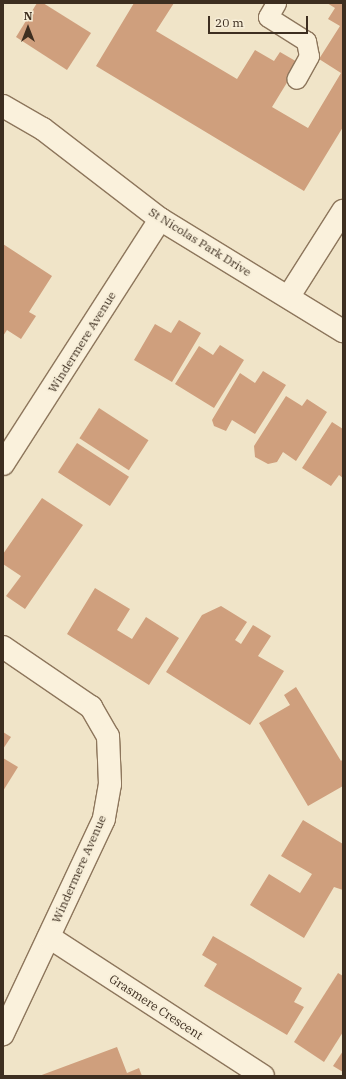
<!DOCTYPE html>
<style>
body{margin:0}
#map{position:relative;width:346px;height:1079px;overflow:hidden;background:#f0e4c8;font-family:"IBM Plex Serif",serif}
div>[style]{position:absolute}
.building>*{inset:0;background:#cf9f7d;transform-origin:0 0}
.roads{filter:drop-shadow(1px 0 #8d765c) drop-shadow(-1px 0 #8d765c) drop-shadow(0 1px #8d765c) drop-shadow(0 -1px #8d765c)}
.lane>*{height:19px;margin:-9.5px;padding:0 9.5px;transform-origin:9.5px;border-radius:9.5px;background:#faf1dc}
.street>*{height:22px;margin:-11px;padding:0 11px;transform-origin:11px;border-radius:11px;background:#faf1dc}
span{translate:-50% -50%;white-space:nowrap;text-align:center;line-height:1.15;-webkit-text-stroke:4px #f7eed8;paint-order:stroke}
.street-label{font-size:12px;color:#3d2e20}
.frame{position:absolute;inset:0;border:4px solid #3d2e20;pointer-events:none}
.north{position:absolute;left:8px;top:8px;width:40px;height:40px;-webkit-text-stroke:3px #f7eed8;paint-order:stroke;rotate:0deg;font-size:11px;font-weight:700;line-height:16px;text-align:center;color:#3d2e20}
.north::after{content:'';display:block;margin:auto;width:14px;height:18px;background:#3d2e20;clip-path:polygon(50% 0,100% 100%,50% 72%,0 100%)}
.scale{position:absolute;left:208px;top:16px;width:100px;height:18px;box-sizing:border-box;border:2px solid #3d2e20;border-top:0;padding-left:5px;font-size:12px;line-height:14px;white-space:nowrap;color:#3d2e20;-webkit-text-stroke:3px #f7eed8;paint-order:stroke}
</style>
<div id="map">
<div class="building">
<i style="clip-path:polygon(37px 3px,43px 3px,91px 33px,67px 70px,16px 37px)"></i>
<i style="clip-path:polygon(134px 3px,174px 3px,156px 31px,237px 79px,255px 50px,274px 61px,280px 52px,299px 63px,272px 107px,308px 128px,341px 73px,319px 59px,340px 26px,328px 19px,335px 8px,327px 3px,343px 3px,343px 127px,304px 191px,96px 66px)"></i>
<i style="clip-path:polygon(3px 244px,52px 276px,29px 312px,36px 316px,21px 339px,7px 330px,3px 336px)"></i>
<i style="clip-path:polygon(179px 320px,201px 333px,172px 382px,134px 360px,155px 324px,171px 333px)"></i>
<i style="clip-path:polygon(220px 345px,244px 360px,214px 408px,175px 384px,199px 346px,213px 355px)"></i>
<i style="clip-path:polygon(263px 371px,286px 385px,255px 434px,232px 420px,226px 431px,214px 426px,212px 420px,240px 373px,255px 383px)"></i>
<i style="clip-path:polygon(286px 396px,302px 406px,307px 399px,327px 412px,296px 461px,283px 452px,277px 462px,268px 464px,255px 457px,254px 446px)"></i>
<i style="left:99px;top:408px;width:59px;height:36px;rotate:33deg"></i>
<i style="clip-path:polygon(332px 422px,343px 429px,343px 478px,339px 475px,331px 486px,302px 468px)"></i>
<i style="left:77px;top:443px;width:62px;height:35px;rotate:33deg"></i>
<i style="clip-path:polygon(42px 498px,83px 525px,25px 609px,6px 596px,21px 576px,3px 564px,3px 554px)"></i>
<i style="clip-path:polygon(95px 588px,130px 609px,117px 630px,132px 639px,146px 617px,179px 638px,149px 685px,67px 634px)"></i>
<i style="clip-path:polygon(221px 606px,247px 622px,235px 640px,241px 644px,253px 625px,271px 636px,258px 656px,284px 671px,250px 725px,166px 672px,202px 615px)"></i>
<i style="clip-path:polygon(296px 687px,341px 761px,343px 759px,343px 786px,308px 806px,259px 723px,290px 705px,284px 695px)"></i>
<i style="clip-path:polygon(3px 732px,11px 737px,3px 749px)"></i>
<i style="clip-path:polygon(3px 758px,18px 767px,3px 791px)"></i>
<i style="clip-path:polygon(303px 820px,343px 844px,343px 890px,334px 887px,304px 938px,250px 905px,269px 874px,300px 893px,312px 874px,281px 856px)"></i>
<i style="clip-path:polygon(213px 936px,302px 988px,294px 1002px,304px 1007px,287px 1035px,204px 986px,217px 964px,202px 955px)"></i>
<i style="clip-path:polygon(338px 973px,343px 976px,343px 1032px,324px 1062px,294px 1042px)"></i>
<i style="clip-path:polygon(117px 1047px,127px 1073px,139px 1068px,142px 1076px,39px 1076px)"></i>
<i style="clip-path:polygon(343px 1051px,343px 1072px,333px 1066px)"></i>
</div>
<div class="roads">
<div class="lane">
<i style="left:276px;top:3px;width:16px;rotate:120deg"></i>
<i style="left:268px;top:17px;width:45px;rotate:32.3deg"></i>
<i style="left:306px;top:41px;width:15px;rotate:79deg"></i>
<i style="left:309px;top:56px;width:26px;rotate:119deg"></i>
</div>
<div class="street">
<i style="left:3px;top:106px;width:46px;rotate:29.9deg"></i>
<i style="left:43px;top:129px;width:148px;rotate:37.6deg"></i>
<i style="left:160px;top:219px;width:215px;rotate:31.5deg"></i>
<i style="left:289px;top:296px;width:101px;rotate:-57.6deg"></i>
<i style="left:3px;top:464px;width:291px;rotate:-57.3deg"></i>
<i style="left:3px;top:647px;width:107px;rotate:34.3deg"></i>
<i style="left:91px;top:707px;width:34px;rotate:60deg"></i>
<i style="left:108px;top:736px;width:48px;rotate:87.6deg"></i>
<i style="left:110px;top:784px;width:36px;rotate:100deg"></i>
<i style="left:104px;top:819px;width:238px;rotate:115.2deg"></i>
<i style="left:49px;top:937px;width:255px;rotate:33deg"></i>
</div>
</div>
<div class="street-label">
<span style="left:200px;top:242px;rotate:32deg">St Nicolas Park Drive</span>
<span style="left:82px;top:342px;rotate:-58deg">Windermere Avenue</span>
<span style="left:79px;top:869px;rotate:-66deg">Windermere Avenue</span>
<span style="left:156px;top:1007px;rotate:33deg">Grasmere Crescent</span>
</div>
<div class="frame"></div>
<div class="north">N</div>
<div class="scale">20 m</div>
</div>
